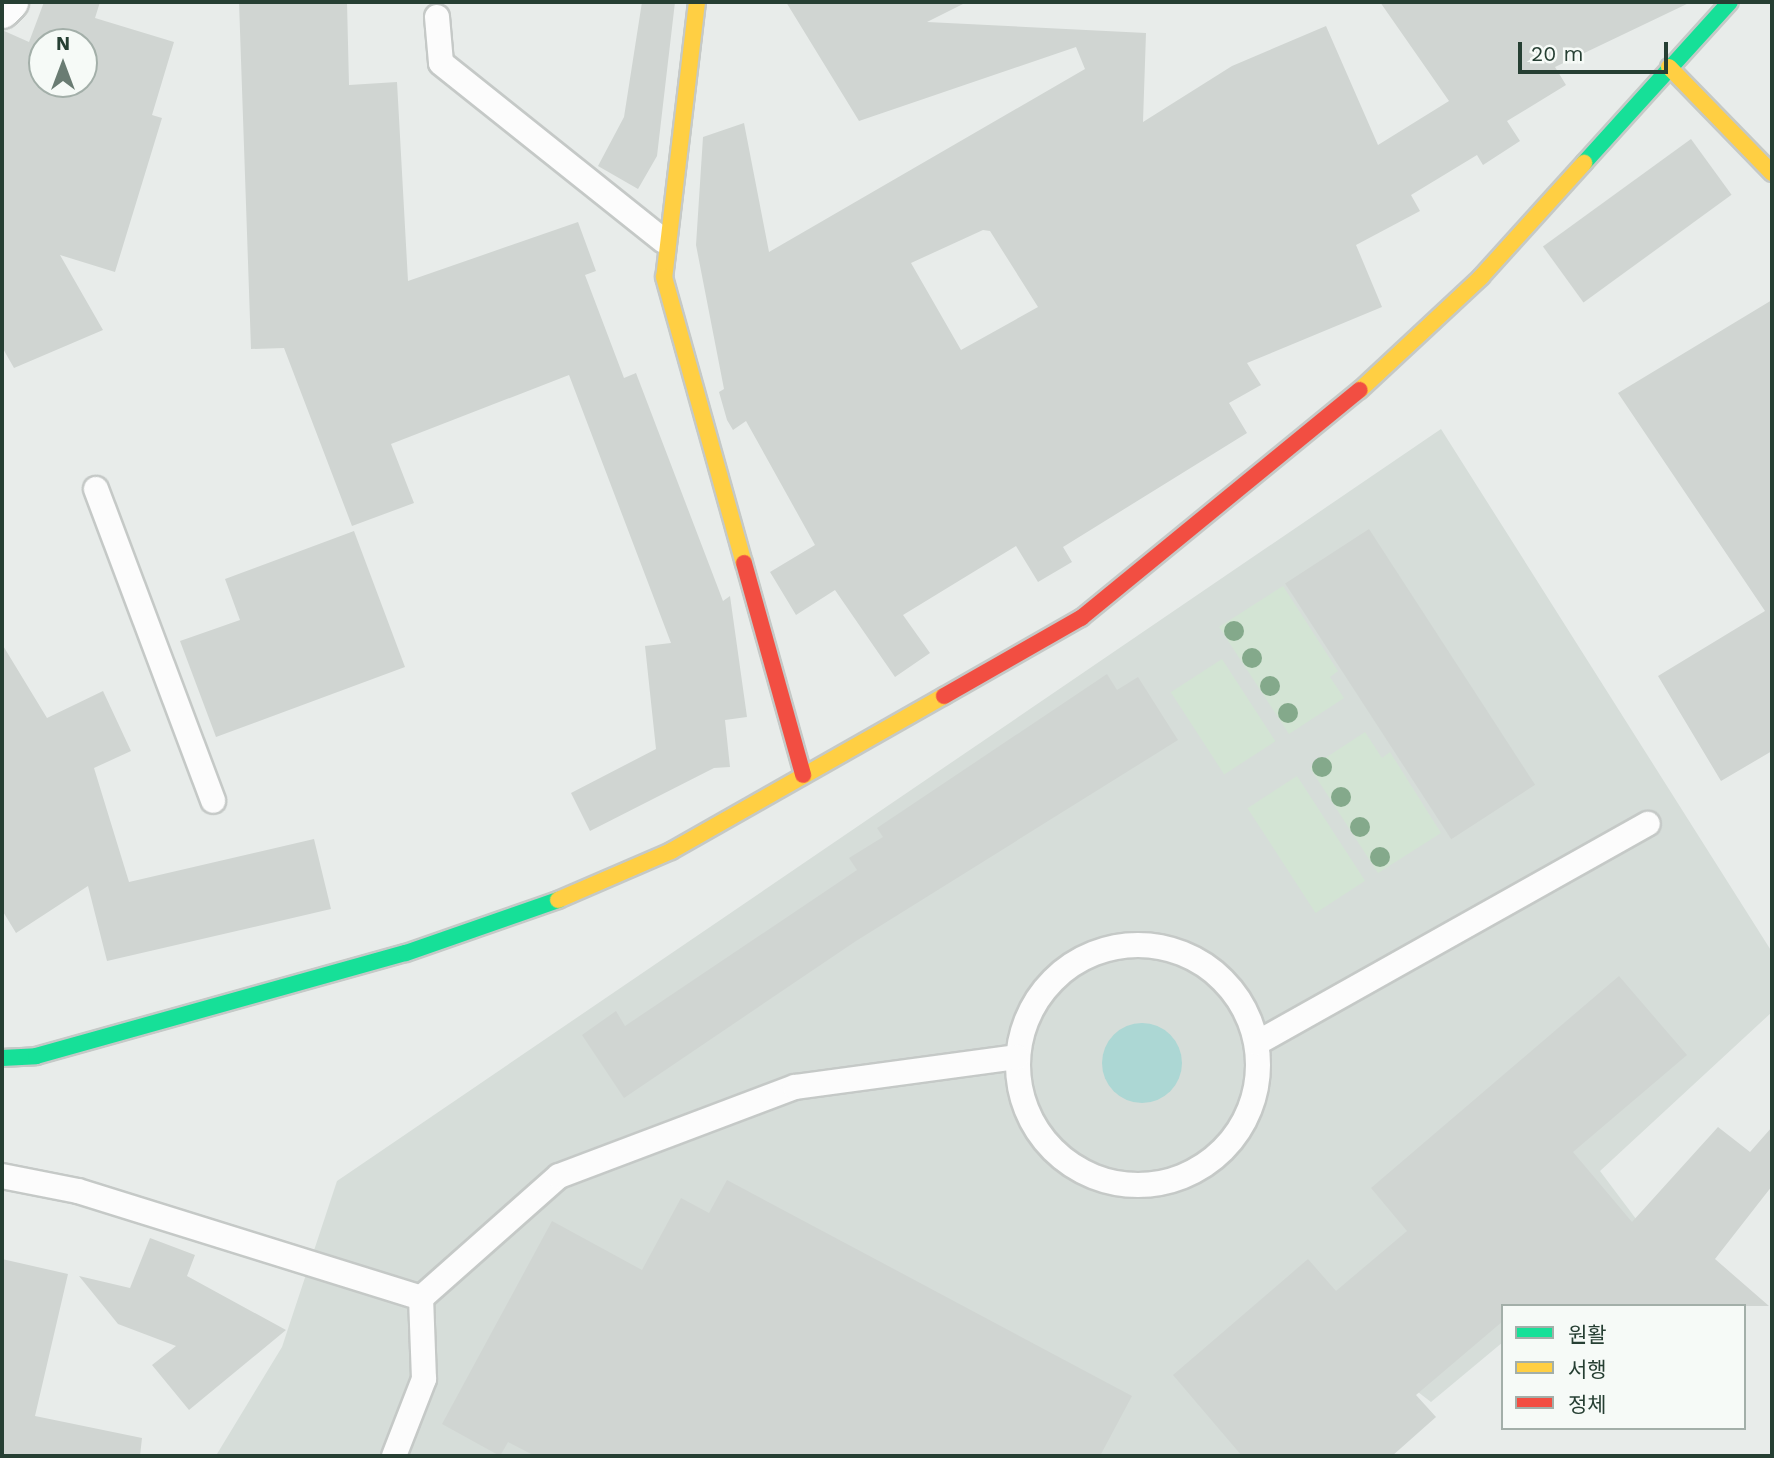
<!DOCTYPE html>
<meta charset="utf-8">
<style>
body{margin:0}
#map{position:relative;width:1774px;height:1458px;overflow:hidden;background:#e8ecea;font-family:"Work Sans","Noto Sans KR",sans-serif}
div>[style]{position:absolute}
.built>*{inset:0;background:#d6ddd9}
.green>*{inset:0;background:#d3e4d4;transform-origin:0 0}
.water>*{inset:0;background:#acd7d4}
.round{border-radius:50%}
.building>*{inset:0;background:#d0d5d2;transform-origin:0 0}
.roads{filter:drop-shadow(2px 0 #c5c9c7) drop-shadow(-2px 0 #c5c9c7) drop-shadow(0 2px #c5c9c7) drop-shadow(0 -2px #c5c9c7)}
.lane>*{height:24px;margin:-12px;padding:0 12px;transform-origin:12px;border-radius:12px;background:#fcfcfc}
.lane>.ring{margin:-12px;padding:0;box-sizing:content-box;background:none;border:24px solid #fcfcfc;border-radius:50%}
.street>*{height:38px;margin:-19px;padding:0 19px;transform-origin:19px;border-radius:19px;background:#fcfcfc}
.fast>*{height:16px;margin:-8px;padding:0 8px;transform-origin:8px;border-radius:8px;background:#16e098}
.slow>*{height:16px;margin:-8px;padding:0 8px;transform-origin:8px;border-radius:8px;background:#ffcf43}
.jam>*{height:16px;margin:-8px;padding:0 8px;transform-origin:8px;border-radius:8px;background:#f24e42}
.trees>*{width:20px;height:20px;margin:-10px;border-radius:50%;background:#84a98b}
span{translate:-50% -50%;white-space:nowrap;text-align:center;line-height:1.15;-webkit-text-stroke:6px #f6faf7;paint-order:stroke}
.frame{position:absolute;inset:0;border:4px solid #263f33;pointer-events:none}
.legend{position:absolute;left:1501px;top:1304px;width:245px;height:126px;box-sizing:border-box;background:#f6faf7;border:2px solid #a3afa9;margin:0;padding:9px 12px;list-style:none;font-size:21px;color:#263f33}
.legend li{display:flex;align-items:center;gap:14px;height:35px}
.legend b{width:35px;border:2px solid #a3afa9}
.north{position:absolute;left:28px;top:28px;width:70px;height:70px;box-sizing:border-box;background:#f6faf7;border:2px solid #a3afa9;border-radius:50%;rotate:0deg;font-size:19px;font-weight:700;line-height:28px;text-align:center;color:#263f33}
.north::after{content:'';display:block;margin:auto;width:24px;height:32px;background:#6a7c73;clip-path:polygon(50% 0,100% 100%,50% 72%,0 100%)}
.scale{position:absolute;left:1518px;top:42px;width:150px;height:32px;box-sizing:border-box;border:4px solid #263f33;border-top:0;padding-left:9px;font-size:21px;line-height:24px;white-space:nowrap;color:#263f33;-webkit-text-stroke:5px #f6faf7;paint-order:stroke}
</style>
<div id="map">
<div class="built">
<i style="clip-path:polygon(1441px 429px,1772px 952px,1772px 1012px,1600px 1171px,1642px 1227px,1503px 1306px,1503px 1342px,1431px 1402px,1384px 1366px,1276px 1456px,217px 1454px,282px 1347px,337px 1181px)"></i>
</div>
<div class="green">
<i style="clip-path:polygon(1283px 586px,1338px 671px,1330px 677px,1344px 698px,1289px 734px,1219px 627px)"></i>
<i style="left:1222px;top:659px;width:98px;height:61px;rotate:57deg"></i>
<i style="clip-path:polygon(1365px 732px,1382px 758px,1390px 752px,1441px 833px,1378px 873px,1310px 768px)"></i>
<i style="left:1297px;top:776px;width:125px;height:59px;rotate:57deg"></i>
</div>
<div class="water">
<i class="round" style="left:1102px;top:1023px;width:80px;height:80px"></i>
</div>
<div class="building">
<i style="clip-path:polygon(evenodd,44px 2px,100px 2px,95px 18px,174px 42px,152px 115px,162px 118px,115px 272px,60px 255px,103px 330px,14px 368px,2px 347px,2px 30px,29px 42px,44px 2px,42px 42px,84px 42px,84px 84px,42px 84px,42px 42px)"></i>
<i style="clip-path:polygon(239px 2px,347px 2px,349px 85px,397px 82px,408px 281px,578px 222px,596px 271px,585px 275px,624px 378px,636px 373px,723px 601px,730px 596px,747px 717px,725px 720px,730px 767px,714px 768px,590px 831px,571px 793px,656px 749px,645px 646px,671px 643px,569px 375px,391px 444px,414px 503px,352px 526px,284px 348px,251px 349px)"></i>
<i style="clip-path:polygon(642px 2px,675px 2px,657px 156px,638px 189px,598px 166px,624px 117px)"></i>
<i style="clip-path:polygon(evenodd,786px 2px,967px 2px,927px 22px,1146px 33px,1143px 122px,1232px 66px,1326px 26px,1378px 145px,1449px 101px,1380px 2px,1691px 2px,1555px 67px,1566px 85px,1507px 121px,1520px 141px,1483px 165px,1477px 155px,1411px 195px,1420px 211px,1356px 245px,1382px 307px,1247px 363px,1261px 385px,1229px 403px,1247px 433px,1063px 547px,1072px 562px,1038px 582px,1016px 546px,903px 615px,930px 653px,895px 677px,835px 590px,796px 615px,770px 572px,815px 545px,746px 421px,733px 430px,727px 420px,719px 392px,724px 389px,696px 245px,703px 137px,744px 123px,769px 252px,1085px 69px,1076px 47px,859px 121px,786px 2px,983px 230px,990px 231px,1038px 307px,961px 350px,911px 263px,983px 230px)"></i>
<i style="left:1691px;top:139px;width:69px;height:183px;rotate:54deg"></i>
<i style="clip-path:polygon(1772px 300px,1772px 751px,1721px 781px,1658px 676px,1765px 611px,1618px 393px)"></i>
<i style="left:1369px;top:529px;width:305px;height:100px;rotate:57deg"></i>
<i style="clip-path:polygon(354px 531px,405px 667px,216px 737px,180px 641px,240px 620px,225px 579px)"></i>
<i style="clip-path:polygon(2px 644px,47px 718px,103px 691px,131px 751px,94px 768px,129px 882px,314px 839px,331px 909px,107px 961px,88px 886px,16px 933px,2px 910px)"></i>
<i style="clip-path:polygon(1107px 674px,1117px 690px,1138px 677px,1178px 740px,856px 941px,624px 1098px,582px 1035px,616px 1011px,625px 1026px,857px 870px,849px 858px,883px 837px,877px 828px)"></i>
<i style="clip-path:polygon(1619px 976px,1687px 1055px,1573px 1152px,1632px 1222px,1718px 1127px,1750px 1152px,1772px 1127px,1772px 1186px,1715px 1259px,1769px 1306px,1503px 1306px,1503px 1321px,1416px 1395px,1436px 1417px,1392px 1456px,1242px 1456px,1173px 1375px,1308px 1259px,1336px 1291px,1407px 1231px,1371px 1188px)"></i>
<i style="clip-path:polygon(727px 1180px,1132px 1396px,1100px 1456px,535px 1456px,508px 1442px,500px 1456px,442px 1424px,552px 1221px,642px 1270px,681px 1198px,709px 1213px)"></i>
<i style="clip-path:polygon(150px 1238px,195px 1255px,187px 1276px,286px 1330px,189px 1410px,152px 1365px,176px 1346px,118px 1324px,79px 1276px,130px 1288px)"></i>
<i style="clip-path:polygon(2px 1259px,68px 1274px,35px 1416px,142px 1438px,140px 1456px,2px 1456px)"></i>
</div>
<div class="roads">
<div class="lane">
<i style="left:437px;top:17px;width:46px;rotate:85deg"></i>
<i style="left:441px;top:63px;width:285px;rotate:38.6deg"></i>
<i style="left:96px;top:489px;width:333px;rotate:69.4deg"></i>
<i class="ring" style="left:1018px;top:945px;width:216px;height:216px"></i>
<i style="left:1257px;top:1043px;width:448px;rotate:-29.3deg"></i>
<i style="left:2px;top:1176px;width:77px;rotate:11.2deg"></i>
<i style="left:78px;top:1191px;width:359px;rotate:17.3deg"></i>
<i style="left:421px;top:1298px;width:184px;rotate:-41.5deg"></i>
<i style="left:559px;top:1176px;width:252px;rotate:-20.7deg"></i>
<i style="left:795px;top:1087px;width:224px;rotate:-7.7deg"></i>
<i style="left:394px;top:1456px;width:83px;rotate:-68.7deg"></i>
<i style="left:424px;top:1379px;width:81px;rotate:-92.1deg"></i>
</div>
<div class="street">
<i style="left:2px;top:9px;width:10px;rotate:-45deg"></i>
</div>
<div class="fast">
<i style="left:1584px;top:163px;width:217px;rotate:-47.8deg"></i>
<i style="left:2px;top:1058px;width:34px;rotate:-3deg"></i>
<i style="left:36px;top:1056px;width:384px;rotate:-15.6deg"></i>
<i style="left:406px;top:953px;width:161px;rotate:-19.2deg"></i>
</div>
<div class="slow">
<i style="left:697px;top:2px;width:277px;rotate:96.8deg"></i>
<i style="left:664px;top:277px;width:297px;rotate:74.4deg"></i>
<i style="left:1669px;top:67px;width:148px;rotate:45.8deg"></i>
<i style="left:1360px;top:390px;width:166px;rotate:-43deg"></i>
<i style="left:1481px;top:277px;width:154px;rotate:-47.9deg"></i>
<i style="left:558px;top:900px;width:123px;rotate:-23.4deg"></i>
<i style="left:671px;top:851px;width:314px;rotate:-29.6deg"></i>
</div>
<div class="jam">
<i style="left:744px;top:563px;width:220px;rotate:74.4deg"></i>
<i style="left:944px;top:696px;width:158px;rotate:-29.7deg"></i>
<i style="left:1081px;top:618px;width:360px;rotate:-39.3deg"></i>
</div>
</div>
<div class="trees">
<i style="left:1234px;top:631px"></i>
<i style="left:1252px;top:658px"></i>
<i style="left:1270px;top:686px"></i>
<i style="left:1288px;top:713px"></i>
<i style="left:1322px;top:767px"></i>
<i style="left:1341px;top:797px"></i>
<i style="left:1360px;top:827px"></i>
<i style="left:1380px;top:857px"></i>
</div>
<div class="frame"></div>
<ul class="legend">
<li><b style="height:9px;background:#16e098"></b>원활</li>
<li><b style="height:9px;background:#ffcf43"></b>서행</li>
<li><b style="height:9px;background:#f24e42"></b>정체</li>
</ul>
<div class="north">N</div>
<div class="scale">20 m</div>
</div>
